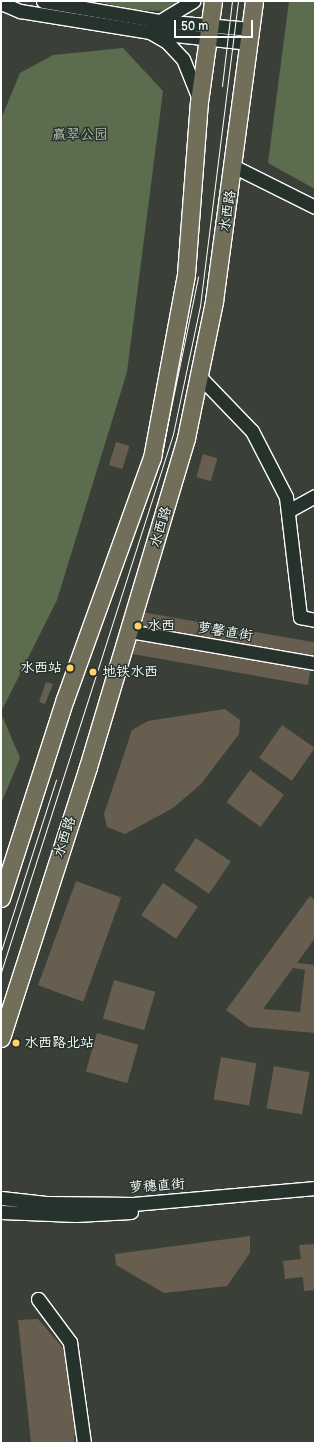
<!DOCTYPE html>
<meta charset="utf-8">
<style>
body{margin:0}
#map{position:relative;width:316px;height:1444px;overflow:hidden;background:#3a4038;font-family:"Balsamiq Sans","LXGW WenKai TC",sans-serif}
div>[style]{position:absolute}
.green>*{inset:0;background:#5c6c4e}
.building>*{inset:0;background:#675e50;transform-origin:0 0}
.roads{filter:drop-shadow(1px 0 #fff) drop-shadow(-1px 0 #fff) drop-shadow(0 1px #fff) drop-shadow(0 -1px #fff)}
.minor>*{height:13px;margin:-6.5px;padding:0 6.5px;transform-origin:6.5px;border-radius:6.5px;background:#26332d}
.major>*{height:17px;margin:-8.5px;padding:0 8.5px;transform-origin:8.5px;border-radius:8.5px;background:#716e59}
.tram>*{height:1px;margin:-0.5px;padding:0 0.5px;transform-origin:0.5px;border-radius:0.5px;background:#fff}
.dots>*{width:11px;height:11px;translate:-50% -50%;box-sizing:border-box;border:2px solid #26332d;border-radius:50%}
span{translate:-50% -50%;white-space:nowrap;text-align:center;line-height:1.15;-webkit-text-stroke:3px #26332d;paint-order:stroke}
.park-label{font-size:14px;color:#b6bdaf}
.street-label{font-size:14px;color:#fff}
.poi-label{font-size:14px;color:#fff}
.left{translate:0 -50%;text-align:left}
.right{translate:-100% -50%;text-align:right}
.frame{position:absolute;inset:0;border:2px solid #fff;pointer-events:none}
.scale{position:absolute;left:174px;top:20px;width:79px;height:18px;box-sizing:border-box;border:2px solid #fff;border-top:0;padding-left:5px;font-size:12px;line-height:14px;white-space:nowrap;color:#fff;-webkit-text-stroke:3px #26332d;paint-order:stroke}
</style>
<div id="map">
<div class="green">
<i style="clip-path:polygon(96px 1px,177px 1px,172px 11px,133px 10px)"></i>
<i style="clip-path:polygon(289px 1px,315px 1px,315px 189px,268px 163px)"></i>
<i style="clip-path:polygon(123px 48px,163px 91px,127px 372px,57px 600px,1px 712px,1px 119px,20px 73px,53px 55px)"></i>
<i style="clip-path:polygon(1px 713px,20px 758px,1px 804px)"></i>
</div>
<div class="building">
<i style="left:116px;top:442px;width:14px;height:24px;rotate:17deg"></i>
<i style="left:203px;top:454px;width:15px;height:24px;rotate:16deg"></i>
<i style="left:136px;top:611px;width:182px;height:43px;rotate:10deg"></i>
<i style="clip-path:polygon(46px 682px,53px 684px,45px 704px,39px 702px)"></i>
<i style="clip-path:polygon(225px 709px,240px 720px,239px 734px,201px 784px,173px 808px,125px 834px,107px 827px,104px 814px,132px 730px,148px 721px)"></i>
<i style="left:282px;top:725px;width:40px;height:40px;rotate:35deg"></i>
<i style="left:250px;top:770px;width:42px;height:40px;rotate:36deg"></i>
<i style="left:196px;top:838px;width:42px;height:39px;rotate:34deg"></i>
<i style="left:76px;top:881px;width:48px;height:111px;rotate:20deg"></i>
<i style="left:163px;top:883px;width:42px;height:39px;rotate:34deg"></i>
<i style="clip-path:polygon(evenodd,310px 896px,315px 900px,315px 938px,297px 963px,315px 965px,315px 1033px,249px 1027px,226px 1010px,310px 896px,293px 968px,305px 970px,300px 1012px,263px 1009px,293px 968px)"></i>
<i style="left:114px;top:980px;width:43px;height:40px;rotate:16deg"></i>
<i style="left:97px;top:1033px;width:43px;height:40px;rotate:16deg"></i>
<i style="left:221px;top:1057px;width:36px;height:43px;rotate:10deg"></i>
<i style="left:274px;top:1066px;width:36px;height:43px;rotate:10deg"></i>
<i style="clip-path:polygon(250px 1236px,250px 1253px,227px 1286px,164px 1293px,116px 1265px,115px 1254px)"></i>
<i style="clip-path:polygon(315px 1244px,315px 1290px,304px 1291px,303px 1277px,285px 1279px,283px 1261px,301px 1259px,299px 1245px)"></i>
<i style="clip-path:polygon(38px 1319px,64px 1349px,76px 1417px,74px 1443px,31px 1443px,18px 1320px)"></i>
</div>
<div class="roads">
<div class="minor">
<i style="left:43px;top:1px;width:119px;rotate:9.7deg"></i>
<i style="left:160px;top:21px;width:91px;rotate:5deg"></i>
<i style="left:1px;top:3px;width:21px;rotate:23deg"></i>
<i style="left:20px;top:11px;width:132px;rotate:9.2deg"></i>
<i style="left:150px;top:32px;width:20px;rotate:30deg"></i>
<i style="left:167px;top:42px;width:23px;rotate:47deg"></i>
<i style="left:183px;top:59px;width:43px;rotate:68.2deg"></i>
<i style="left:160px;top:21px;width:39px;rotate:-31deg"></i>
<i style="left:156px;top:33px;width:94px;rotate:6.1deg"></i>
<i style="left:235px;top:167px;width:89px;rotate:26.6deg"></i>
<i style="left:199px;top:376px;width:76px;rotate:46.1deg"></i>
<i style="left:252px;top:431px;width:74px;rotate:62.7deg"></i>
<i style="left:286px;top:497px;width:121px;rotate:83.3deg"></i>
<i style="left:300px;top:617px;width:15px;rotate:11deg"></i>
<i style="left:288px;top:511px;width:31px;rotate:-29deg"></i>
<i style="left:129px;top:631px;width:189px;rotate:9.8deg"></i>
<i style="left:1px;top:1198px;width:45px;rotate:6.3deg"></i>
<i style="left:46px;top:1203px;width:87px;rotate:0.7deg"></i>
<i style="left:133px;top:1204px;width:183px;rotate:-5deg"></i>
<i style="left:1px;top:1212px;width:75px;rotate:2.3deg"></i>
<i style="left:76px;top:1215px;width:55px;rotate:-3.1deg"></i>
<i style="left:38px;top:1299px;width:54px;rotate:53.3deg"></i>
<i style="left:70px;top:1342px;width:102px;rotate:82.1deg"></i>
</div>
<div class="major">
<i style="left:1px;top:898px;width:209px;rotate:-72.2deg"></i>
<i style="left:65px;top:699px;width:256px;rotate:-70.2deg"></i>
<i style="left:152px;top:458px;width:187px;rotate:-79.5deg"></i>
<i style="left:186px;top:274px;width:172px;rotate:-85.7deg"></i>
<i style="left:199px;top:102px;width:102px;rotate:-82.1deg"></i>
<i style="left:1px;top:1038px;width:285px;rotate:-72.2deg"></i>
<i style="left:88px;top:767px;width:343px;rotate:-73.4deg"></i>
<i style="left:186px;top:438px;width:140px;rotate:-78.4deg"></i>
<i style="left:214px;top:301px;width:303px;rotate:-82.4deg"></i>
</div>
</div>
<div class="tram">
<i style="left:222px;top:86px;width:86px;rotate:-83.3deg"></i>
<i style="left:162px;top:451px;width:178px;rotate:-78.3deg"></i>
<i style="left:1px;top:951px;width:180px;rotate:-72.2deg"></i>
<i style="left:1px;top:972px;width:565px;rotate:-72.27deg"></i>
<i style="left:173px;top:434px;width:131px;rotate:-78.1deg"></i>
<i style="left:200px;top:306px;width:307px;rotate:-82.9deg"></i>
</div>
<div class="dots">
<i style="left:138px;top:626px;background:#ffd166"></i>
<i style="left:70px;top:668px;background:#ffd166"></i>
<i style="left:93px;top:672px;background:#ffd166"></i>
<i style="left:16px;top:1043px;background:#ffd166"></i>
</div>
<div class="park-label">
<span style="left:80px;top:135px">赢翠公园</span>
</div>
<div class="street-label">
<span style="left:228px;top:211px;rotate:-81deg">水西路</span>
<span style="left:161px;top:527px;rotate:-73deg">水西路</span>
<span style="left:225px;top:632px;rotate:9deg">萝馨直街</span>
<span style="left:65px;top:837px;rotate:-72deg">水西路</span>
<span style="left:157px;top:1186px;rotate:-4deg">萝穗直街</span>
</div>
<div class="poi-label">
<span class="left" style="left:147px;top:626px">水西</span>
<span class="right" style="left:62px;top:668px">水西站</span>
<span class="left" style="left:102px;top:672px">地铁水西</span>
<span class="left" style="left:24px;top:1043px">水西路北站</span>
</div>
<div class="frame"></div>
<div class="scale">50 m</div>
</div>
